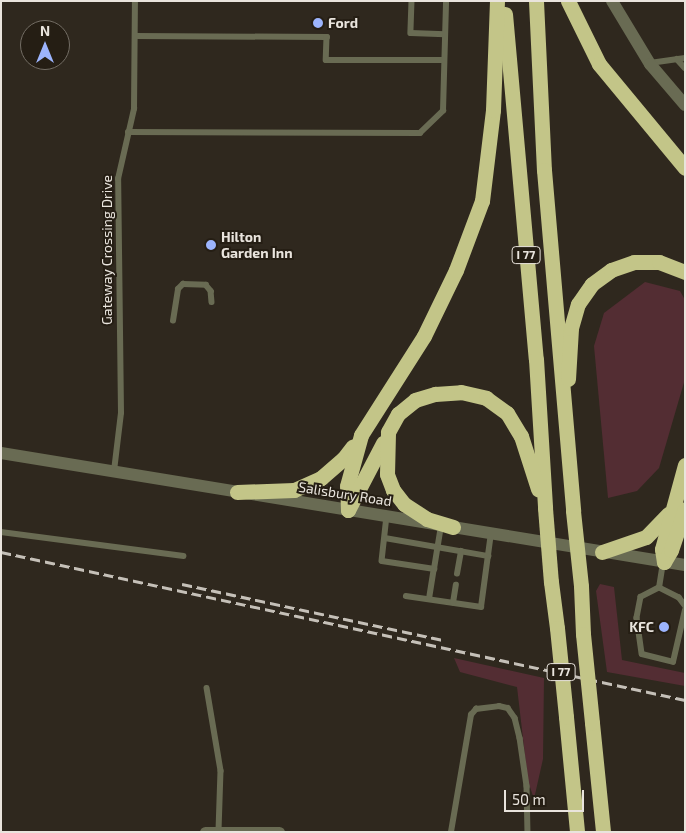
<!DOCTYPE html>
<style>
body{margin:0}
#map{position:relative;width:686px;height:833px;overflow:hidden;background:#2f281e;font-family:"Exo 2",sans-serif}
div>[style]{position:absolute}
.green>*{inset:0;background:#532d33}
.service>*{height:5.5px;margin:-2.75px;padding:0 2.75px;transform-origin:2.75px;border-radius:2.75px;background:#696b53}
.minor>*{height:11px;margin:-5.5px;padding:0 5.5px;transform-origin:5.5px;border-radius:5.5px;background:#696b53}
.tertiary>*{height:12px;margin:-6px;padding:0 6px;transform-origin:6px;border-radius:6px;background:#696b53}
.motorway>*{height:15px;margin:-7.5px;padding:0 7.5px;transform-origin:7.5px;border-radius:7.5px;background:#c3c588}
.rail>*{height:3px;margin-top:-1.5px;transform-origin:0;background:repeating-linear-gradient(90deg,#c5c0b8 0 10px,transparent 0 15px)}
.motorway-bridge>*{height:15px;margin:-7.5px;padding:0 7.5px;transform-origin:7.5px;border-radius:7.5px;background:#c3c588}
.dots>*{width:14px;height:14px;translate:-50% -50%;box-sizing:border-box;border:2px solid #251e14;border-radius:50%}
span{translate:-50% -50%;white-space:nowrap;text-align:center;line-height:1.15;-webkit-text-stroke:4px #251e14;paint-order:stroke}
.shield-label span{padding:1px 4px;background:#251e14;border:1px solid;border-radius:4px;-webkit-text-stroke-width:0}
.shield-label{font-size:12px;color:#e9e4dd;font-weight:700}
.poi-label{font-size:14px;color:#e9e4dd;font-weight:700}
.left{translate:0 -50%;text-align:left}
.right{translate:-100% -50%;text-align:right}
.street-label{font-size:14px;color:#e9e4dd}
.frame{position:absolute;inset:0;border:2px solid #e9e4dd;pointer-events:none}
.north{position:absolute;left:20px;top:20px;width:50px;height:50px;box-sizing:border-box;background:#251e14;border:1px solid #736d64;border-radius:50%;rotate:0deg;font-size:14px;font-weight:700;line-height:20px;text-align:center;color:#e9e4dd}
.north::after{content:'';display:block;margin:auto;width:18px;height:22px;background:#9cb4fd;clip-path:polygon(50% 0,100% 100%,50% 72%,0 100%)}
.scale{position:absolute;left:504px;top:790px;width:80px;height:22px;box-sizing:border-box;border:2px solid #e9e4dd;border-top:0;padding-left:6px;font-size:15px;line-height:18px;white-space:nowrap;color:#e9e4dd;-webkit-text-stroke:4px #251e14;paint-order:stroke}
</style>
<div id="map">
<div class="green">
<i style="clip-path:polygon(645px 282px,680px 291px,685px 300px,685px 379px,659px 468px,637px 491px,608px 498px,594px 346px,604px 313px)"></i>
<i style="clip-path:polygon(600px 584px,614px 587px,622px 660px,685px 673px,685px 686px,607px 672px,596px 591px)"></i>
<i style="clip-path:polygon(454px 658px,544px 678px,543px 759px,534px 799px,528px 781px,517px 687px,460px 672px)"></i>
</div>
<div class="service">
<i style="left:412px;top:1px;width:32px;rotate:92deg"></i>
<i style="left:411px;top:33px;width:34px;rotate:2deg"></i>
<i style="left:135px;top:36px;width:192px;rotate:0.3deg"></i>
<i style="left:327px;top:37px;width:23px;rotate:92deg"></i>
<i style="left:326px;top:60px;width:118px"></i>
<i style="left:677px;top:59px;width:12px;rotate:48deg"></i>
<i style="left:650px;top:63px;width:35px;rotate:-8deg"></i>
<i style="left:128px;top:132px;width:292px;rotate:0.2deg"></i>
<i style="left:420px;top:133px;width:32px;rotate:-44deg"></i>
<i style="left:443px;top:111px;width:110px;rotate:-88.4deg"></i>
<i style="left:173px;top:321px;width:32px;rotate:-81deg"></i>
<i style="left:178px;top:289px;width:7px;rotate:-45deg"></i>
<i style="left:183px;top:284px;width:23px;rotate:2deg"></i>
<i style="left:206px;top:285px;width:8px;rotate:50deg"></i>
<i style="left:211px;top:291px;width:11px;rotate:85deg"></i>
<i style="left:114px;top:471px;width:58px;rotate:-83.1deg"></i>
<i style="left:121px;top:413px;width:234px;rotate:-90.7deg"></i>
<i style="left:118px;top:179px;width:72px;rotate:-77.1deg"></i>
<i style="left:134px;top:109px;width:108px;rotate:-89.5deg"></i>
<i style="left:387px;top:516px;width:45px;rotate:96.3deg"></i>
<i style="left:382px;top:561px;width:53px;rotate:8.7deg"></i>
<i style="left:434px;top:569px;width:44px;rotate:-80.8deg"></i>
<i style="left:1px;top:532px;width:184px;rotate:7.5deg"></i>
<i style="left:385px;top:538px;width:105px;rotate:9.9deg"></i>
<i style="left:457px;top:574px;width:23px;rotate:-80deg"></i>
<i style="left:659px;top:588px;width:24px;rotate:-81deg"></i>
<i style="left:406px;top:596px;width:76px;rotate:8.3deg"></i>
<i style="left:481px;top:607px;width:75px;rotate:-82.3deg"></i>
<i style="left:429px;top:599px;width:30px;rotate:-81deg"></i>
<i style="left:453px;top:603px;width:18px;rotate:-81deg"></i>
<i style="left:685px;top:606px;width:10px;rotate:-127deg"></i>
<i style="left:679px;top:598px;width:22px;rotate:-153deg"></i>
<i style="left:659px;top:588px;width:20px;rotate:153deg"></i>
<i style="left:641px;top:597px;width:21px;rotate:101deg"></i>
<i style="left:637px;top:618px;width:36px;rotate:82deg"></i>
<i style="left:642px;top:654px;width:32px;rotate:14deg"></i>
<i style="left:673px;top:662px;width:53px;rotate:-77deg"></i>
<i style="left:207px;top:688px;width:84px;rotate:80.4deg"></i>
<i style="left:221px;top:771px;width:60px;rotate:91.9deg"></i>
<i style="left:451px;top:832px;width:119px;rotate:-80.3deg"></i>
<i style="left:471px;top:715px;width:8px;rotate:-50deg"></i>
<i style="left:476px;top:709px;width:23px;rotate:-7deg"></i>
<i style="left:499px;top:706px;width:9px;rotate:13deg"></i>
<i style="left:508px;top:708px;width:12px;rotate:55deg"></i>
<i style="left:515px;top:718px;width:21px;rotate:76deg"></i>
<i style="left:520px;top:738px;width:49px;rotate:81.7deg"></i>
<i style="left:527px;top:786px;width:46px;rotate:88.8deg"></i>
</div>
<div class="minor">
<i style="left:205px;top:832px;width:74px"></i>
</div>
<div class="tertiary">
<i style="left:612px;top:1px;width:74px;rotate:58.9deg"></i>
<i style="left:650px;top:64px;width:54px;rotate:49.5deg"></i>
<i style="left:1px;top:453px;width:693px;rotate:9.3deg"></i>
</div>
<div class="motorway">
<i style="left:536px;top:1px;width:169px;rotate:87.3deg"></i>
<i style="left:544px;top:170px;width:342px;rotate:85.1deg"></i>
<i style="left:568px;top:1px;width:70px;rotate:63.8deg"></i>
<i style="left:599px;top:64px;width:135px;rotate:50.4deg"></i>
<i style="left:505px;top:14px;width:346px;rotate:84.9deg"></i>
<i style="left:536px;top:359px;width:149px;rotate:86.5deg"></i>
<i style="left:568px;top:379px;width:51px;rotate:-86.6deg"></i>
<i style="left:571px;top:328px;width:25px;rotate:-74deg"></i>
<i style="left:578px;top:304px;width:24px;rotate:-55deg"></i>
<i style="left:592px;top:284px;width:24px;rotate:-36deg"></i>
<i style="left:611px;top:270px;width:24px;rotate:-19deg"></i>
<i style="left:634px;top:262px;width:25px"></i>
<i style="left:659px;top:262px;width:28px;rotate:21deg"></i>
<i style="left:237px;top:492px;width:57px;rotate:-2deg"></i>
<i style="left:294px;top:490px;width:30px;rotate:-24deg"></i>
<i style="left:321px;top:478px;width:29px;rotate:-41deg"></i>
<i style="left:343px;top:459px;width:16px;rotate:-52deg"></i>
<i style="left:348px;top:510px;width:24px;rotate:-92deg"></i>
<i style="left:347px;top:486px;width:53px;rotate:-74.6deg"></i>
<i style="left:361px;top:435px;width:117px;rotate:-57.5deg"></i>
<i style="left:424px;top:336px;width:73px;rotate:-64.1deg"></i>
<i style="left:456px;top:270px;width:74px;rotate:-69.4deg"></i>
<i style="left:482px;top:201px;width:92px;rotate:-83.1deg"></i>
<i style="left:493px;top:110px;width:109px;rotate:-87.9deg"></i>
<i style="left:348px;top:510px;width:76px;rotate:-62.4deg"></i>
<i style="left:453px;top:527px;width:27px;rotate:-163deg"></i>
<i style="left:427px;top:519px;width:27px;rotate:-147deg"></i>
<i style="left:404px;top:504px;width:18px;rotate:-128deg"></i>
<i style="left:393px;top:490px;width:17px;rotate:-111deg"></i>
<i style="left:387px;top:474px;width:42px;rotate:-88.6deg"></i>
<i style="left:388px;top:432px;width:21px;rotate:-61deg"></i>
<i style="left:398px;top:414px;width:22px;rotate:-39deg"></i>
<i style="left:415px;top:400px;width:21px;rotate:-17deg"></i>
<i style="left:435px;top:394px;width:26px;rotate:-4deg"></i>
<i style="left:461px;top:392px;width:26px;rotate:13deg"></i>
<i style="left:486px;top:398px;width:26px;rotate:36deg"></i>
<i style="left:507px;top:413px;width:27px;rotate:59deg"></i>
<i style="left:521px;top:436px;width:56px;rotate:72.2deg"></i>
<i style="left:602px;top:552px;width:46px;rotate:-18.8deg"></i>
<i style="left:646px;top:537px;width:32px;rotate:-46deg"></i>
<i style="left:664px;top:562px;width:13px;rotate:-99deg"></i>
<i style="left:662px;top:549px;width:87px;rotate:-74.7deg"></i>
<i style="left:664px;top:562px;width:14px;rotate:-60deg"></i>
<i style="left:671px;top:550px;width:43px;rotate:-71.1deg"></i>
<i style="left:551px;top:582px;width:46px;rotate:82.6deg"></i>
<i style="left:581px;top:586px;width:48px;rotate:87.6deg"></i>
<i style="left:566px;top:717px;width:116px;rotate:84.5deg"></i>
<i style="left:592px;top:723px;width:110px;rotate:84.2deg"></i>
</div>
<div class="rail">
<i style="left:1px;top:552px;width:700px;rotate:12.21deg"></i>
<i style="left:182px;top:584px;width:268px;rotate:12.1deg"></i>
</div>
<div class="motorway-bridge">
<i style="left:545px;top:508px;width:74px;rotate:85.4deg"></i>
<i style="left:573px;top:511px;width:75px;rotate:83.9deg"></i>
<i style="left:557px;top:628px;width:89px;rotate:84.2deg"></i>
<i style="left:583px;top:634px;width:89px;rotate:84.2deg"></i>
</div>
<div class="dots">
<i style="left:318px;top:23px;background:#9cb4fd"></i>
<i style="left:211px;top:245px;background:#9cb4fd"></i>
<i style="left:664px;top:627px;background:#9cb4fd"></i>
</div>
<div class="shield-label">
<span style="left:526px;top:255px">I 77</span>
<span style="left:561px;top:672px">I 77</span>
</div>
<div class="poi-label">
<span class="left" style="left:328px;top:23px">Ford</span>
<span class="left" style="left:221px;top:245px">Hilton<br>Garden Inn</span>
<span class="right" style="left:654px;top:627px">KFC</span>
</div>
<div class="street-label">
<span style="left:107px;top:250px;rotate:-90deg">Gateway Crossing Drive</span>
<span style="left:345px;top:494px;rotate:9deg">Salisbury Road</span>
</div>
<div class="frame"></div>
<div class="north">N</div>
<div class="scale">50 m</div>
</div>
